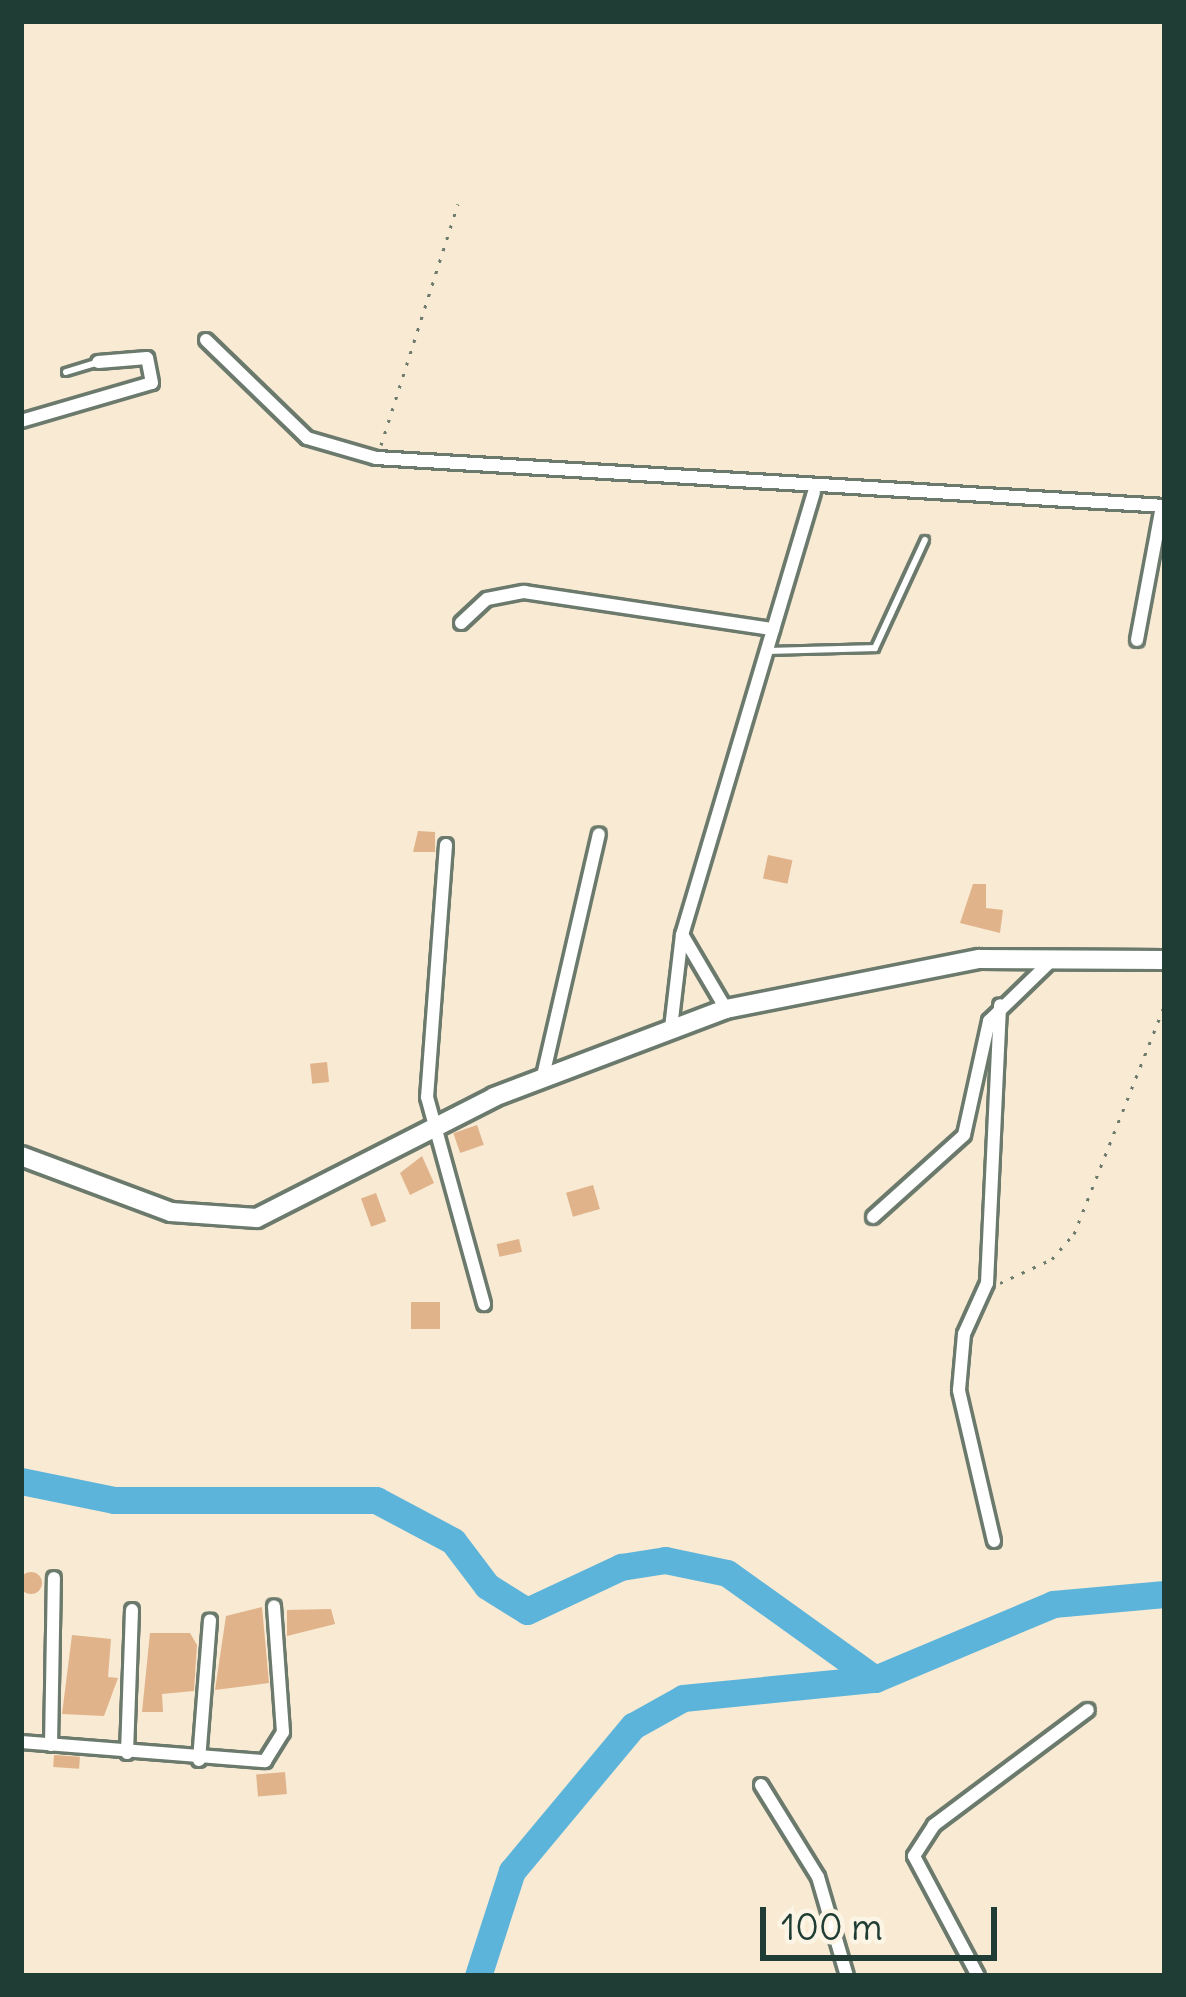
<!DOCTYPE html>
<style>
body{margin:0}
#map{position:relative;width:1186px;height:1997px;overflow:hidden;background:#f8ead3;font-family:Delius,sans-serif}
div>[style]{position:absolute}
.river>*{height:27px;margin:-13.5px;padding:0 13.5px;transform-origin:13.5px;border-radius:13.5px;background:#5db4da}
.building>*{inset:0;background:#e0b38b;transform-origin:0 0}
.round{border-radius:50%}
.path>*{height:3px;margin-top:-1.5px;transform-origin:0;background:repeating-linear-gradient(90deg,#6b7a6c 0 3px,transparent 0 12px)}
.roads{filter:drop-shadow(3px 0 #6b7a6c) drop-shadow(-3px 0 #6b7a6c) drop-shadow(0 3px #6b7a6c) drop-shadow(0 -3px #6b7a6c)}
.lane>*{height:6px;margin:-3px;padding:0 3px;transform-origin:3px;border-radius:3px;background:#fff}
.street>*{height:12px;margin:-6px;padding:0 6px;transform-origin:6px;border-radius:6px;background:#fff}
.secondary>*{height:18px;margin:-9px;padding:0 9px;transform-origin:9px;border-radius:9px;background:#fff}
span{translate:-50% -50%;white-space:nowrap;text-align:center;line-height:1.15;-webkit-text-stroke:9px #fcf5e5;paint-order:stroke}
.frame{position:absolute;inset:0;border:24px solid #1f3d34;pointer-events:none}
.scale{position:absolute;left:760px;top:1907px;width:237px;height:54px;box-sizing:border-box;border:6px solid #1f3d34;border-top:0;padding-left:15px;font-size:36px;line-height:42px;white-space:nowrap;color:#1f3d34;-webkit-text-stroke:9px #fcf5e5;paint-order:stroke}
</style>
<div id="map">
<div class="river">
<i style="left:21px;top:1481px;width:95px;rotate:11.5deg"></i>
<i style="left:114px;top:1500px;width:262px"></i>
<i style="left:376px;top:1500px;width:87px;rotate:28deg"></i>
<i style="left:453px;top:1541px;width:56px;rotate:52.9deg"></i>
<i style="left:487px;top:1586px;width:47px;rotate:32deg"></i>
<i style="left:527px;top:1611px;width:104px;rotate:-25.1deg"></i>
<i style="left:621px;top:1567px;width:45px;rotate:-9deg"></i>
<i style="left:665px;top:1560px;width:63px;rotate:11.8deg"></i>
<i style="left:727px;top:1573px;width:182px;rotate:35.6deg"></i>
<i style="left:478px;top:1976px;width:110px;rotate:-72.1deg"></i>
<i style="left:512px;top:1871px;width:189px;rotate:-50.2deg"></i>
<i style="left:633px;top:1726px;width:57px;rotate:-29.2deg"></i>
<i style="left:683px;top:1698px;width:193px;rotate:-5.7deg"></i>
<i style="left:875px;top:1679px;width:193px;rotate:-22.8deg"></i>
<i style="left:1053px;top:1604px;width:112px;rotate:-5.1deg"></i>
</div>
<div class="building">
<i style="clip-path:polygon(435px 832px,435px 852px,413px 852px,418px 831px)"></i>
<i style="left:768px;top:855px;width:25px;height:24px;rotate:12deg"></i>
<i style="clip-path:polygon(973px 884px,986px 884px,986px 908px,1003px 910px,1000px 933px,960px 923px)"></i>
<i style="left:327px;top:1062px;width:20px;height:17px;rotate:84deg"></i>
<i style="left:477px;top:1125px;width:21px;height:25px;rotate:71deg"></i>
<i style="clip-path:polygon(422px 1156px,434px 1183px,410px 1195px,400px 1173px)"></i>
<i style="left:593px;top:1185px;width:25px;height:28px;rotate:74deg"></i>
<i style="left:376px;top:1193px;width:30px;height:16px;rotate:70deg"></i>
<i style="left:519px;top:1239px;width:13px;height:23px;rotate:77deg"></i>
<i style="left:411px;top:1302px;width:29px;height:27px"></i>
<i class="round" style="left:20px;top:1572px;width:22px;height:22px"></i>
<i style="clip-path:polygon(262px 1607px,269px 1683px,215px 1690px,226px 1616px)"></i>
<i style="clip-path:polygon(331px 1609px,335px 1624px,287px 1636px,287px 1610px)"></i>
<i style="clip-path:polygon(150px 1633px,190px 1633px,197px 1645px,194px 1691px,162px 1694px,163px 1712px,142px 1712px)"></i>
<i style="clip-path:polygon(72px 1635px,111px 1639px,108px 1677px,118px 1678px,104px 1716px,62px 1714px)"></i>
<i style="left:54px;top:1755px;width:26px;height:12px;rotate:4deg"></i>
<i style="left:285px;top:1772px;width:22px;height:29px;rotate:85deg"></i>
</div>
<div class="path">
<i style="left:381px;top:445px;width:253px;rotate:-72.3deg"></i>
<i style="left:1000px;top:1283px;width:57px;rotate:-24.8deg"></i>
<i style="left:1052px;top:1259px;width:33px;rotate:-49deg"></i>
<i style="left:1074px;top:1234px;width:247px;rotate:-68.4deg"></i>
</div>
<div class="roads">
<div class="lane">
<i style="left:66px;top:372px;width:34px;rotate:-17deg"></i>
<i style="left:770px;top:651px;width:105px;rotate:-1.6deg"></i>
<i style="left:875px;top:648px;width:119px;rotate:-65.2deg"></i>
</div>
<div class="street">
<i style="left:206px;top:340px;width:141px;rotate:44.1deg"></i>
<i style="left:307px;top:438px;width:72px;rotate:16.2deg"></i>
<i style="left:376px;top:458px;width:790px;rotate:3.48deg"></i>
<i style="left:21px;top:421px;width:136px;rotate:-16.2deg"></i>
<i style="left:152px;top:383px;width:25px;rotate:-101deg"></i>
<i style="left:147px;top:358px;width:49px;rotate:175.3deg"></i>
<i style="left:461px;top:623px;width:35px;rotate:-43deg"></i>
<i style="left:487px;top:599px;width:38px;rotate:-11deg"></i>
<i style="left:524px;top:592px;width:252px;rotate:8.5deg"></i>
<i style="left:1137px;top:640px;width:136px;rotate:-79.4deg"></i>
<i style="left:446px;top:845px;width:253px;rotate:94.3deg"></i>
<i style="left:427px;top:1097px;width:215px;rotate:74.6deg"></i>
<i style="left:683px;top:936px;width:85px;rotate:59.5deg"></i>
<i style="left:671px;top:1028px;width:94px;rotate:-83.3deg"></i>
<i style="left:682px;top:935px;width:462px;rotate:-73.4deg"></i>
<i style="left:543px;top:1076px;width:248px;rotate:-77deg"></i>
<i style="left:873px;top:1217px;width:122px;rotate:-42deg"></i>
<i style="left:964px;top:1135px;width:117px;rotate:-77.6deg"></i>
<i style="left:989px;top:1021px;width:88px;rotate:-44.1deg"></i>
<i style="left:994px;top:1541px;width:155px;rotate:-103.1deg"></i>
<i style="left:959px;top:1390px;width:56px;rotate:-84.9deg"></i>
<i style="left:964px;top:1334px;width:56px;rotate:-65.7deg"></i>
<i style="left:987px;top:1283px;width:278px;rotate:-87.3deg"></i>
<i style="left:21px;top:1742px;width:245px;rotate:4.5deg"></i>
<i style="left:265px;top:1761px;width:34px;rotate:-58deg"></i>
<i style="left:283px;top:1732px;width:126px;rotate:-94.1deg"></i>
<i style="left:51px;top:1745px;width:167px;rotate:-89deg"></i>
<i style="left:127px;top:1753px;width:143px;rotate:-88deg"></i>
<i style="left:199px;top:1760px;width:140px;rotate:-85.5deg"></i>
<i style="left:761px;top:1785px;width:108px;rotate:58.2deg"></i>
<i style="left:818px;top:1877px;width:103px;rotate:73.7deg"></i>
<i style="left:978px;top:1976px;width:136px;rotate:-118.1deg"></i>
<i style="left:914px;top:1856px;width:37px;rotate:-57deg"></i>
<i style="left:934px;top:1825px;width:192px;rotate:-36.8deg"></i>
</div>
<div class="secondary">
<i style="left:21px;top:1156px;width:160px;rotate:20.5deg"></i>
<i style="left:171px;top:1212px;width:86px;rotate:4deg"></i>
<i style="left:257px;top:1218px;width:266px;rotate:-27deg"></i>
<i style="left:494px;top:1097px;width:248px;rotate:-20.8deg"></i>
<i style="left:726px;top:1009px;width:258px;rotate:-11.2deg"></i>
<i style="left:979px;top:959px;width:186px;rotate:0.3deg"></i>
</div>
</div>
<div class="frame"></div>
<div class="scale">100 m</div>
</div>
